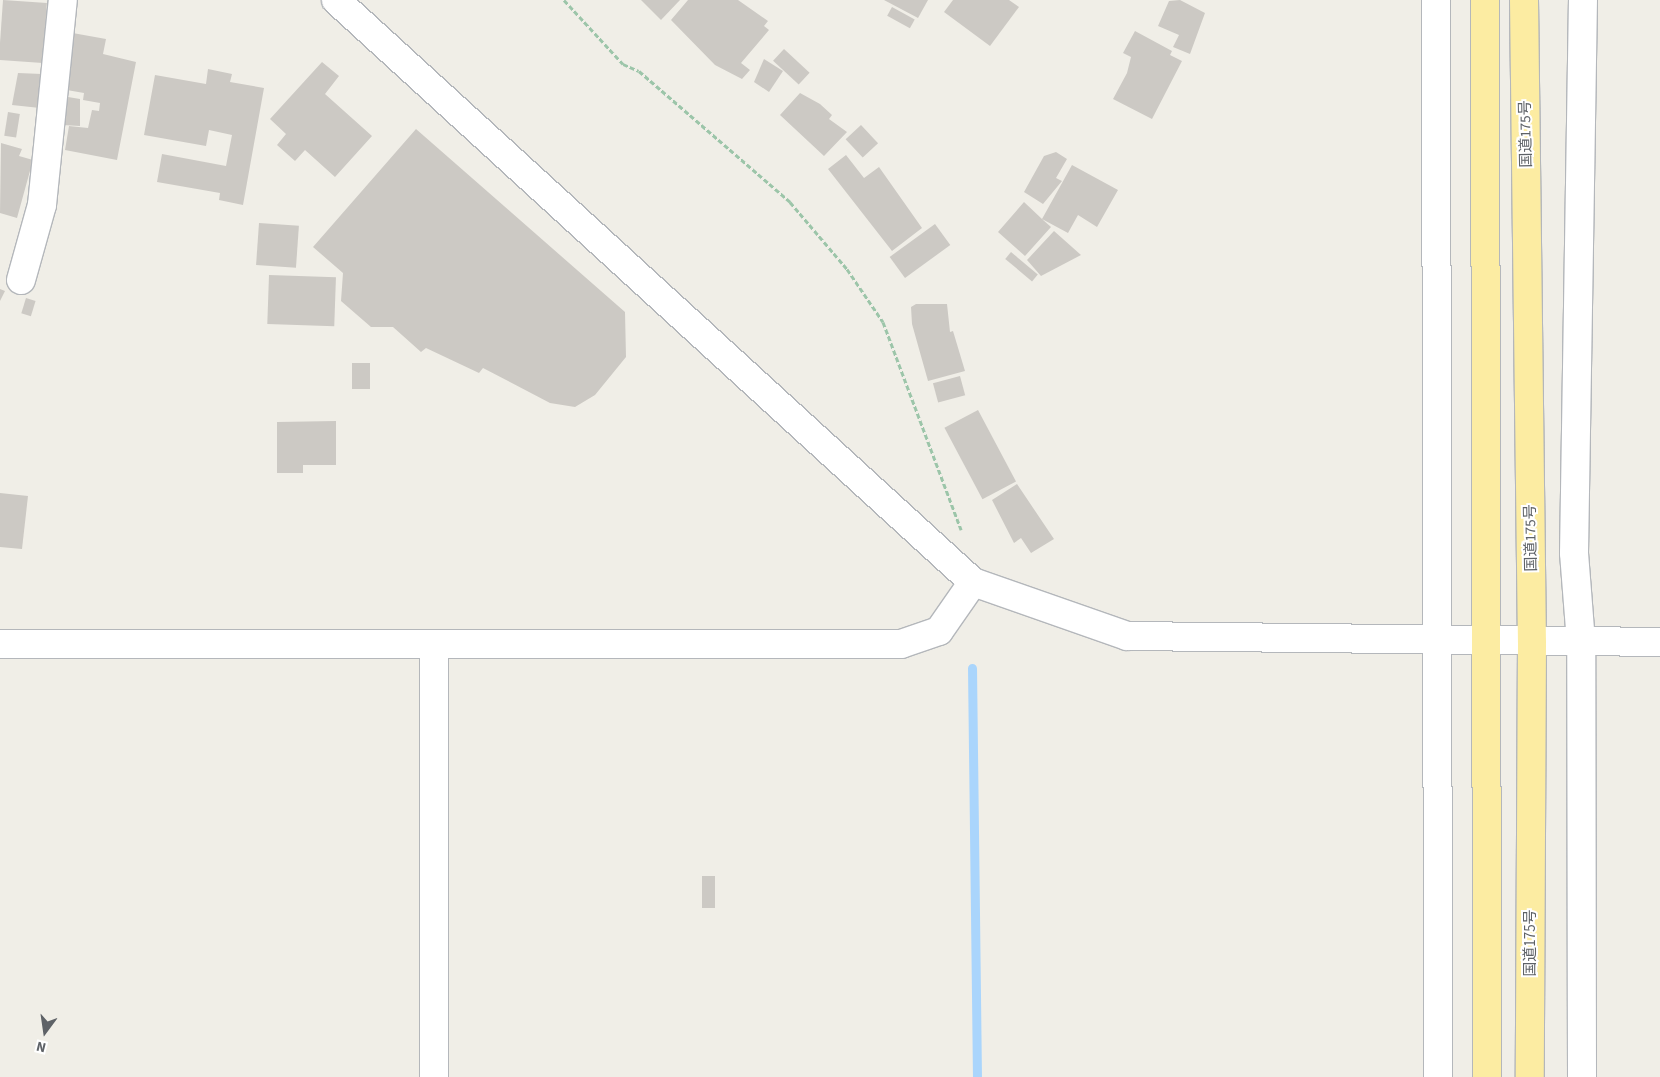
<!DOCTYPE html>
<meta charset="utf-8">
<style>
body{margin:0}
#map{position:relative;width:1660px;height:1077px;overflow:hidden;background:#f0eee7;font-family:"Source Sans 3","Noto Sans JP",sans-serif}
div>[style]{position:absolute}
.stream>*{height:9px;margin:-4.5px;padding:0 4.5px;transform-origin:4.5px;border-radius:4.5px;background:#aad5fc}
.building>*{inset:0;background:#ccc9c4;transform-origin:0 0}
.path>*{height:3px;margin-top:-1.5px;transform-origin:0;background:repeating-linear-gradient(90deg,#9cc5a9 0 5px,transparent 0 7.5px)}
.roads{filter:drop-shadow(1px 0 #b4b7bb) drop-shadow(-1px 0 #b4b7bb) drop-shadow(0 1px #b4b7bb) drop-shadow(0 -1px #b4b7bb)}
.minor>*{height:28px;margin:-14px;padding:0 14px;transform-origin:14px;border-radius:14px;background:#fff}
.tertiary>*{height:28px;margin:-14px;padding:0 14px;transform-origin:14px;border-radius:14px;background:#fff}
.trunk>*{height:28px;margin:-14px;padding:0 14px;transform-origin:14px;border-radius:14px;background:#fceca2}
span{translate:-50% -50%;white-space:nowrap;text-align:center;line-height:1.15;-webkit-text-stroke:4px #fff;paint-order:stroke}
.street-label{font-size:15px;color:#5e6267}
.north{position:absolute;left:20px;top:1007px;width:50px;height:50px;-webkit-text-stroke:4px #fff;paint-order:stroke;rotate:194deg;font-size:14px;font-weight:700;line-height:20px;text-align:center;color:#5e6267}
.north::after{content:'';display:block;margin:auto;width:18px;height:22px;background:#5e6267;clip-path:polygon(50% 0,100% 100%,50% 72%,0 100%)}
</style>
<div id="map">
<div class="stream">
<i style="left:972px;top:668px;width:409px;rotate:89.3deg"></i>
</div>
<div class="building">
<i style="left:3px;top:0;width:44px;height:60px;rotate:4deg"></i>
<i style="clip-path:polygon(641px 0,680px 0,661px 20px)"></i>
<i style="clip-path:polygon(688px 0,738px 0,768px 21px,764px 26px,769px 30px,741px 63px,750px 70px,742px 79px,715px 65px,671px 20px)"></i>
<i style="clip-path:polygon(884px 0,928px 0,918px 18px)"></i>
<i style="clip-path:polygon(953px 0,1009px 0,1019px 7px,990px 46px,944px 12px)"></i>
<i style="clip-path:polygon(1180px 0,1205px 13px,1190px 54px,1173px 47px,1179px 35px,1158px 26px,1169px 1px)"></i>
<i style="left:892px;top:7px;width:26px;height:10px;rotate:29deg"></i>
<i style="clip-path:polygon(1135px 31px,1172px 51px,1170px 55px,1182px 61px,1152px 119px,1113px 99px,1127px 73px,1131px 57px,1123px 53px)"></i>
<i style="clip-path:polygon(67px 32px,106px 39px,103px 54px,136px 62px,117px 160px,65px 150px,69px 126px,88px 128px,92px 110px,99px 111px,100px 103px,83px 100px,84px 93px,61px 89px)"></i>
<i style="left:784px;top:49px;width:35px;height:16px;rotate:43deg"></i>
<i style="clip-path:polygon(764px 59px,783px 71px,769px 92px,754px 82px)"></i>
<i style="clip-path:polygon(322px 62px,339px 76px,325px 94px,372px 136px,335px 177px,305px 150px,295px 161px,277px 145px,286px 134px,270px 119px)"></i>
<i style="clip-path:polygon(208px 69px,232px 74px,230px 82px,264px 88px,243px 205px,219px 200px,220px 193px,157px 182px,162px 154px,226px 166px,232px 135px,209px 130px,206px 146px,144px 135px,155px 75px,206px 84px)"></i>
<i style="clip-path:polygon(18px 73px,42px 74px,40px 108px,12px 105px)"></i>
<i style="clip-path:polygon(800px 93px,820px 104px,832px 115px,829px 119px,847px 132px,824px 156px,780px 115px)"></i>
<i style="clip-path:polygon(62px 96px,80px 99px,80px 126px,63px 125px)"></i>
<i style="left:8px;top:112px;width:12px;height:24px;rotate:9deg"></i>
<i style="left:861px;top:125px;width:25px;height:21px;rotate:47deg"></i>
<i style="clip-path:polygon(416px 129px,625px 312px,626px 357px,595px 395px,575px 407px,550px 403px,483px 368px,479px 373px,426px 348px,421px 352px,393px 327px,371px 327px,341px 301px,343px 273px,313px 247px)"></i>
<i style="clip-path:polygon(1px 143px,22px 149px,19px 156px,33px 160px,17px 218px,0 213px)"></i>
<i style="clip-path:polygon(1056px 152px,1067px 159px,1056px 178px,1062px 181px,1043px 204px,1024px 192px,1044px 156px)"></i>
<i style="clip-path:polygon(846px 155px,864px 178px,879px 167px,922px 228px,892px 251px,828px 169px)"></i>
<i style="clip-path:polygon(1072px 165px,1118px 190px,1097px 227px,1078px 215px,1068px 233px,1042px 219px,1051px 227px,1025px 256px,998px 232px,1024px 202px,1042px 219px)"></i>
<i style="left:259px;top:223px;width:40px;height:42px;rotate:4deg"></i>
<i style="left:935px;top:224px;width:26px;height:56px;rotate:54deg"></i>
<i style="clip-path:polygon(1054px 231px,1081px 255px,1041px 276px,1027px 260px)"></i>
<i style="left:1011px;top:252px;width:35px;height:9px;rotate:40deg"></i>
<i style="left:269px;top:275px;width:67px;height:49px;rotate:2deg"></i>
<i style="clip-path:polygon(0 289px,5px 291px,0 301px)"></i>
<i style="left:26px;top:298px;width:10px;height:16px;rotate:17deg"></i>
<i style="clip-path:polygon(916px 304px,947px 304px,950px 332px,953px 331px,965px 371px,928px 381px,912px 324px,911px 307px)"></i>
<i style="left:352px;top:363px;width:18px;height:26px"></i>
<i style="left:960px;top:376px;width:20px;height:28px;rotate:75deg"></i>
<i style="left:978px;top:410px;width:81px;height:38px;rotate:62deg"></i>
<i style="clip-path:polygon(336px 421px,336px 465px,303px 465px,303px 473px,277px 473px,277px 422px)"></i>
<i style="clip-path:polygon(1017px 484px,1054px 539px,1031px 553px,1021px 538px,1014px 543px,992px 500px)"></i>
<i style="clip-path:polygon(0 493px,28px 496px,22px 549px,0 547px)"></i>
<i style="left:702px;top:876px;width:13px;height:32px"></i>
</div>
<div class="path">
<i style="left:564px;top:0;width:87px;rotate:47.3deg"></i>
<i style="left:623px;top:64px;width:17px;rotate:24deg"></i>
<i style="left:639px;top:71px;width:200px;rotate:40.9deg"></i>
<i style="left:790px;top:202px;width:88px;rotate:49.6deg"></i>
<i style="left:847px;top:269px;width:64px;rotate:55.8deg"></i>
<i style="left:883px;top:322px;width:222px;rotate:69.4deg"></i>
</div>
<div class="roads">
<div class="minor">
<i style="left:1436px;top:0;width:1077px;rotate:89.89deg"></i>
<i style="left:21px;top:280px;width:78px;rotate:-74.4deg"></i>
<i style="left:42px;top:205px;width:206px;rotate:-84.2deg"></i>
<i style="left:434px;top:1077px;width:432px;rotate:-90deg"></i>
<i style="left:1582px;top:1077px;width:435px;rotate:-90.1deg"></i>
<i style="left:1581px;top:642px;width:89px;rotate:-94.5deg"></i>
<i style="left:1574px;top:553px;width:553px;rotate:-89.07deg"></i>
</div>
<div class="tertiary">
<i style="left:336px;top:0;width:863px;rotate:42.42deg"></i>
<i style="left:973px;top:582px;width:163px;rotate:19.3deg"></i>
<i style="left:1127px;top:636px;width:533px;rotate:0.64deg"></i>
<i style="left:0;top:644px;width:901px"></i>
<i style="left:901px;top:644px;width:40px;rotate:-18.9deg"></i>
<i style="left:939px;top:631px;width:60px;rotate:-55.2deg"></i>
</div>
<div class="trunk">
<i style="left:1485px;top:0;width:1077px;rotate:89.89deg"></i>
<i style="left:1524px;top:0;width:643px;rotate:89.29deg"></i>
<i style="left:1532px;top:643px;width:434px;rotate:90.3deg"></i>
</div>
</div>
<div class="street-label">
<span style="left:1526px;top:134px;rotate:-91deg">国道175号</span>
<span style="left:1531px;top:538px;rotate:-91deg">国道175号</span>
<span style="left:1531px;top:943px;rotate:-90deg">国道175号</span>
</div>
<div class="north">N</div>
</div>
